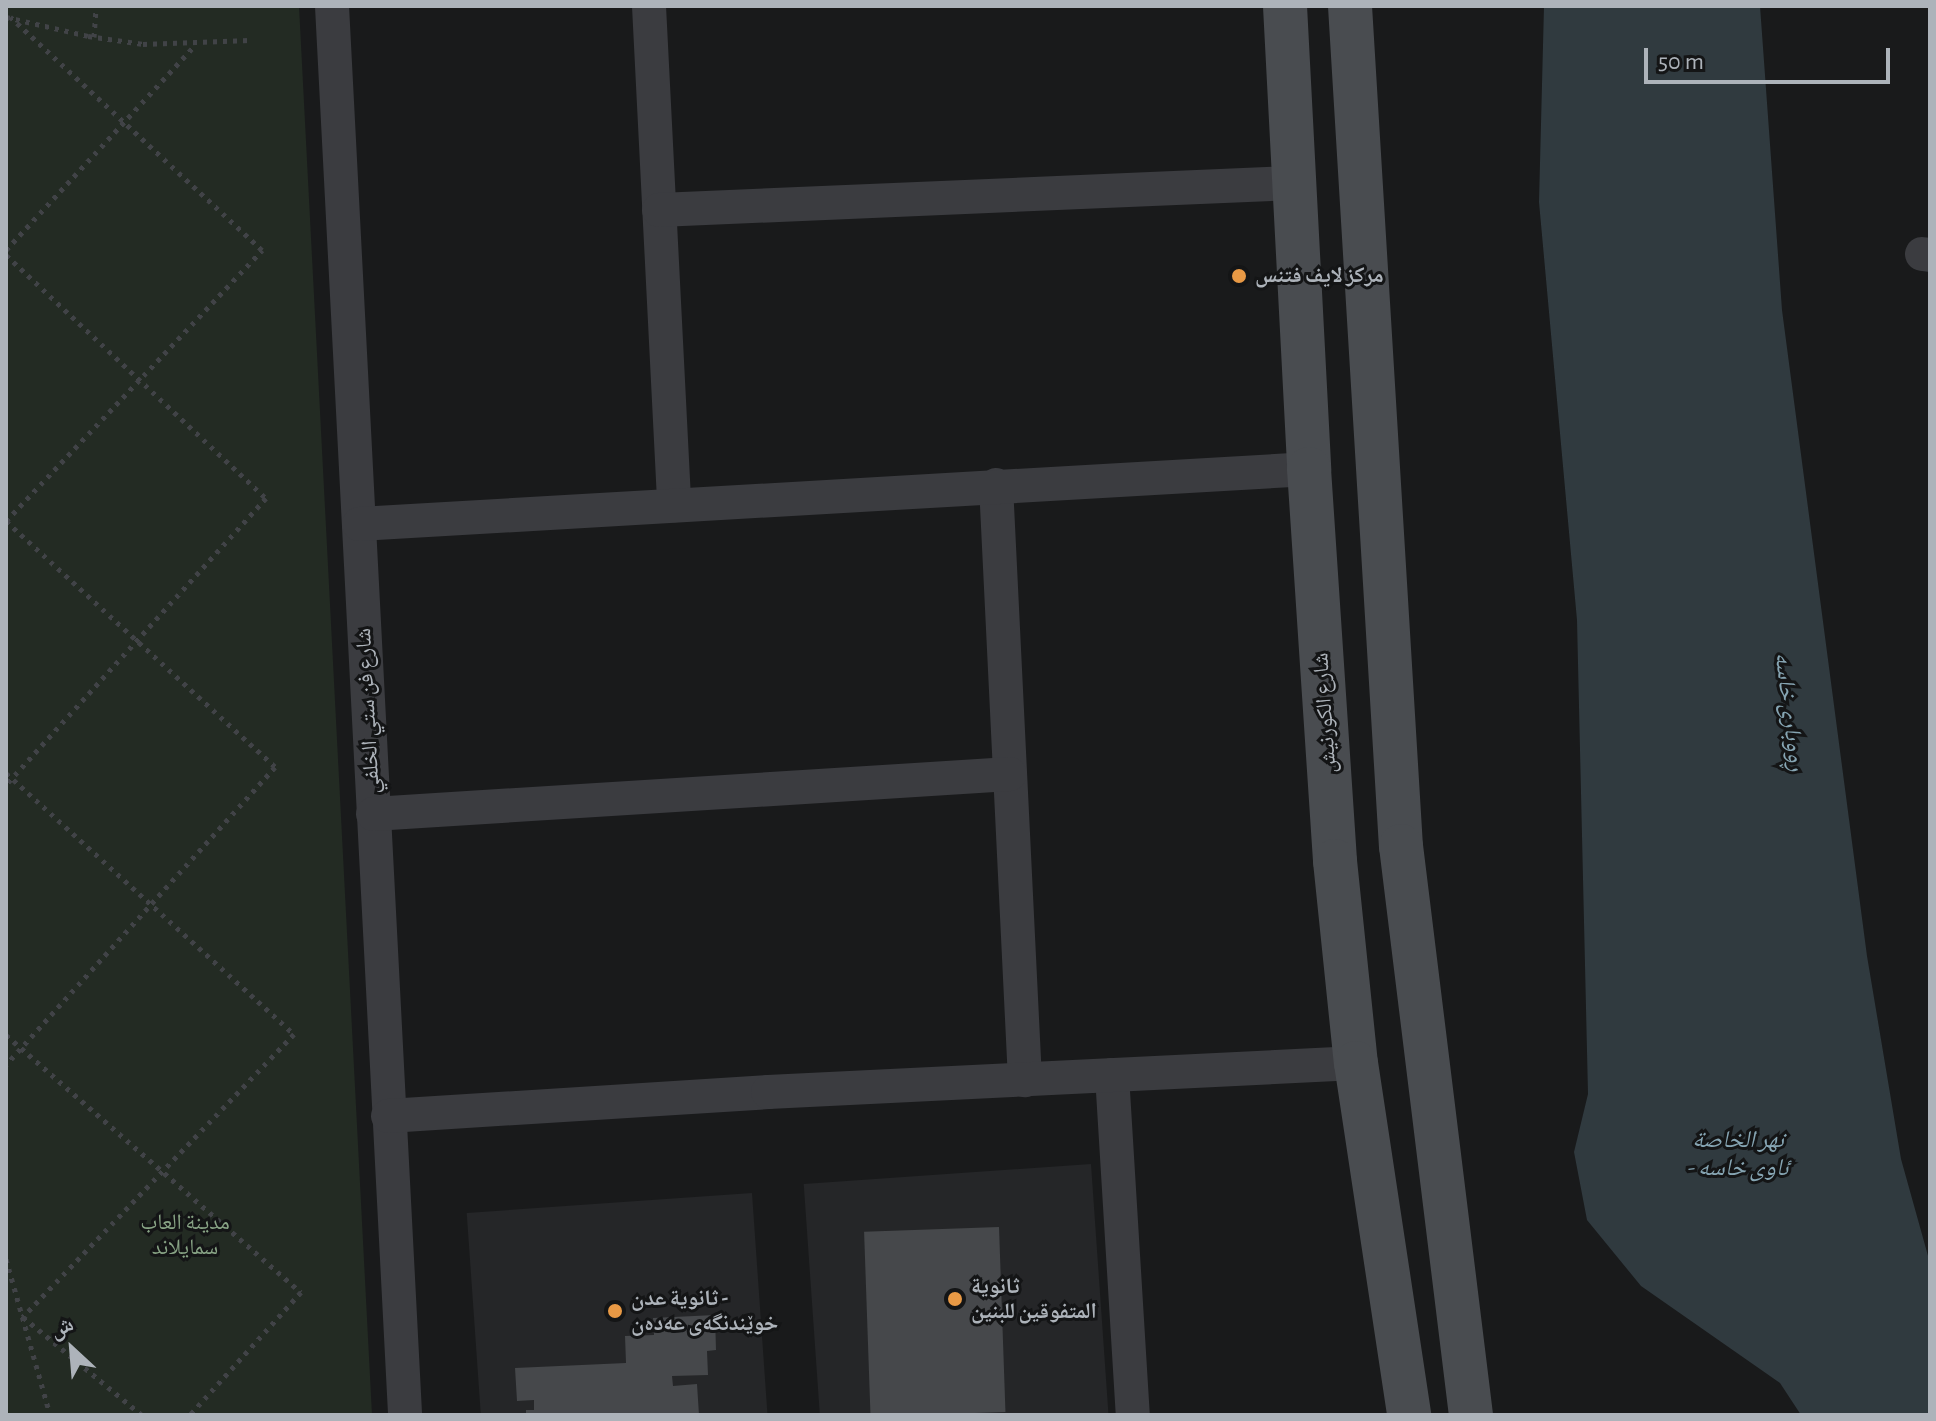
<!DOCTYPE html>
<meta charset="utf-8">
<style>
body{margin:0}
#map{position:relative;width:1936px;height:1421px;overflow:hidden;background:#191a1b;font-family:"Alegreya Sans","Noto Naskh Arabic",sans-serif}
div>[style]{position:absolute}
.built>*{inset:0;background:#252628;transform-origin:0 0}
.green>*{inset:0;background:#232b23}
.water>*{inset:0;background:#303a3f}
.building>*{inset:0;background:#46484b;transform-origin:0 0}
.path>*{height:5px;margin-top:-2.5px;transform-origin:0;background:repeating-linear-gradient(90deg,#414347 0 4px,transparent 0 10px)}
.minor>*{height:34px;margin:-17px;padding:0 17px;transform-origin:17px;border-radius:17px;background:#3b3c40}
.secondary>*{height:44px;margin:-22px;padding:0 22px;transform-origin:22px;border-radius:22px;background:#494c50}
.dots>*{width:22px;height:22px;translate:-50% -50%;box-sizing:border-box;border:4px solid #141516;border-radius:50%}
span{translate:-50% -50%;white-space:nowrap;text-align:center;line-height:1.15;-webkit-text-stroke:6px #141516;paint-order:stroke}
.poi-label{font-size:22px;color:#adb3ba;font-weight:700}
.left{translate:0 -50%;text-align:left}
.street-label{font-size:22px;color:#adb3ba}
.park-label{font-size:22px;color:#88a485}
.water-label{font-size:24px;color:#86a5b3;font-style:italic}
.frame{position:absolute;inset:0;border:8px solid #adb3ba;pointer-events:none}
.north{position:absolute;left:32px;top:1309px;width:80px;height:80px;-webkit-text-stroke:6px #141516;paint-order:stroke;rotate:334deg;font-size:22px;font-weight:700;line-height:32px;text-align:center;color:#adb3ba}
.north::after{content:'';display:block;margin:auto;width:28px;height:36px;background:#adb3ba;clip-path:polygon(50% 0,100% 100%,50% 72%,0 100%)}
.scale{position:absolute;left:1644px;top:48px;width:246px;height:36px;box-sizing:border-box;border:4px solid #adb3ba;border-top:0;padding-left:10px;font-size:24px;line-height:28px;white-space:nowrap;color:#adb3ba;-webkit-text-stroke:6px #141516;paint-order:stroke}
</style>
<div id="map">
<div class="built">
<i style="left:1091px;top:1164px;width:252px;height:288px;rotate:86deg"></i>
<i style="left:752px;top:1193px;width:222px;height:286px;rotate:86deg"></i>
</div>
<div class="green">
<i style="clip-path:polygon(6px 6px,299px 6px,372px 1415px,6px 1415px)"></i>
</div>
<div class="water">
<i style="clip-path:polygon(1544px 6px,1760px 6px,1782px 310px,1867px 956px,1901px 1159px,1930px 1263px,1930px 1415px,1801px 1415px,1780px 1383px,1641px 1286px,1587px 1220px,1574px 1152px,1588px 1094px,1577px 620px,1539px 202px)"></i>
</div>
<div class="building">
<i style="left:999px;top:1227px;width:185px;height:135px;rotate:88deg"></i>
<i style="clip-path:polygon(715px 1315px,716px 1350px,707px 1351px,708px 1375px,672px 1376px,673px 1386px,697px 1384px,699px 1415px,526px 1415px,526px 1410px,534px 1410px,534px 1400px,517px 1401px,515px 1368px,626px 1363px,625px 1336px,654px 1335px,653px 1318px)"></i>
</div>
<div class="path">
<i style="left:6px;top:17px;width:84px;rotate:13deg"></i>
<i style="left:88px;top:36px;width:56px;rotate:8.3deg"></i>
<i style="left:143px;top:44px;width:107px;rotate:-2.1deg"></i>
<i style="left:94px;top:37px;width:31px;rotate:-86deg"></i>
<i style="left:6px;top:250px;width:280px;rotate:-47.3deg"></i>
<i style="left:6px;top:255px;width:356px;rotate:43.1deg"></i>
<i style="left:266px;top:498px;width:387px;rotate:132.2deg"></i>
<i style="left:6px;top:521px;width:365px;rotate:42.4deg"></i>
<i style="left:275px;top:767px;width:401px;rotate:132.1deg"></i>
<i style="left:6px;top:521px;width:373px;rotate:-46.6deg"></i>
<i style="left:262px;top:250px;width:343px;rotate:-137.2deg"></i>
<i style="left:6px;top:773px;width:389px;rotate:42.2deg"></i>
<i style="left:294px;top:1034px;width:392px;rotate:133.8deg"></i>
<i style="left:23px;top:1317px;width:154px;rotate:39.5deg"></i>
<i style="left:6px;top:1035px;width:391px;rotate:41.1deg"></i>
<i style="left:301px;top:1292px;width:166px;rotate:132.1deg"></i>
<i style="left:6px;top:1259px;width:162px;rotate:74.2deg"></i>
</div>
<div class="minor">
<i style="left:332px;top:6px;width:1411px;rotate:87.03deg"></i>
<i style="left:649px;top:6px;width:500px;rotate:87.1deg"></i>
<i style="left:659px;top:210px;width:635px;rotate:-2.44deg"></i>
<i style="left:1922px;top:254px;width:8px;rotate:7deg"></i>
<i style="left:996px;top:485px;width:596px;rotate:87.21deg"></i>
<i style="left:359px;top:524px;width:952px;rotate:-3.31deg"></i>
<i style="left:373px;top:814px;width:638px;rotate:-3.59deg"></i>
<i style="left:1112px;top:1075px;width:341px;rotate:86.5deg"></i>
<i style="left:388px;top:1116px;width:381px;rotate:-3.6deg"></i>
<i style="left:768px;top:1092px;width:589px;rotate:-2.82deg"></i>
</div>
<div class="secondary">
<i style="left:1285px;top:6px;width:464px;rotate:87deg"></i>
<i style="left:1309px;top:469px;width:393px;rotate:86.2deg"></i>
<i style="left:1335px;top:861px;width:203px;rotate:84.1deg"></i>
<i style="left:1356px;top:1063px;width:356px;rotate:81.4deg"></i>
<i style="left:1350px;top:6px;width:842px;rotate:86.53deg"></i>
<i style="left:1401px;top:846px;width:573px;rotate:82.99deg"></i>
</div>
<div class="dots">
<i style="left:1239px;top:276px;background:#e89945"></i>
<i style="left:955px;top:1299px;background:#e89945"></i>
<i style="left:615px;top:1311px;background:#e89945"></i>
</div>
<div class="poi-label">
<span class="left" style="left:1255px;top:276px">مركز لايف فتنس</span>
<span class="left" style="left:971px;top:1299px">ثانوية<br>المتفوقين للبنين</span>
<span class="left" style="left:631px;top:1311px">ثانوية عدن -<br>خوێندنگەی عەدەن</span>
</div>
<div class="street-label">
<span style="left:368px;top:711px;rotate:-93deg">شارع فن ستي الخلفي</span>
<span style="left:1325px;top:713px;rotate:-94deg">شارع الكورنيش</span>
</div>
<div class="park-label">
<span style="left:185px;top:1235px">مدينة العاب<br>سمايلاند</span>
</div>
<div class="water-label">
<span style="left:1789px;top:712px;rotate:83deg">ڕووباری خاسە</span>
<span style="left:1738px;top:1155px">نهر الخاصة<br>- ئاوی خاسە</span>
</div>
<div class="frame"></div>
<div class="north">ش</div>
<div class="scale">50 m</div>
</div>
